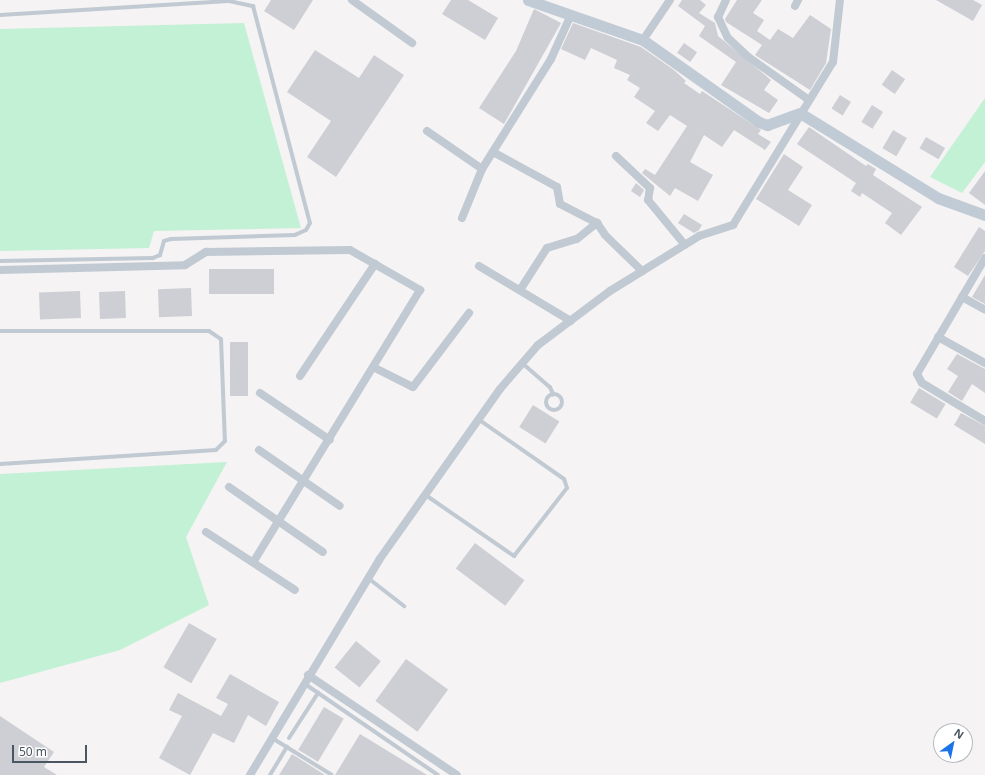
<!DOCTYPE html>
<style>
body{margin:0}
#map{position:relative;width:985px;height:775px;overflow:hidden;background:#f5f3f3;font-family:"Noto Sans",sans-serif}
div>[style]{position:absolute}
.green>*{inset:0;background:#c3f1d5}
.building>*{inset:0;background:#cdcfd5;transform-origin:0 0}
.lane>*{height:4px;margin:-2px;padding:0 2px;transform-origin:2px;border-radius:2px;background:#c1cad2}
.lane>.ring{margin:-2px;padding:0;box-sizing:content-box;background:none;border:4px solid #c1cad2;border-radius:50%}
.street>*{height:8px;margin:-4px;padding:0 4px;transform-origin:4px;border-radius:4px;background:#c1cad2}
.secondary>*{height:11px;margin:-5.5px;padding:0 5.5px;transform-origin:5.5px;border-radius:5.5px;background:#c1cbd6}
span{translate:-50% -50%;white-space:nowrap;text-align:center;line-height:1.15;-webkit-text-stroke:4px #fff;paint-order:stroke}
.north{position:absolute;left:933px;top:723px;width:40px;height:40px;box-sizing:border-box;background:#fff;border:1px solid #b7bbc0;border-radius:50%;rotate:33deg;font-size:11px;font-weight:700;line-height:16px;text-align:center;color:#4a5661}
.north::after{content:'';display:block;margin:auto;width:14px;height:18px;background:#1a73e8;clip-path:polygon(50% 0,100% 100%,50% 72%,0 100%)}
.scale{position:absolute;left:12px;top:745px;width:75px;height:18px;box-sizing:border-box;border:2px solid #4a5661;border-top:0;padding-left:5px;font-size:12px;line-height:14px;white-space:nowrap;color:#4a5661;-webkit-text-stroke:3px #fff;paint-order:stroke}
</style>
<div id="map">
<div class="green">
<i style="clip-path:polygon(244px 23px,301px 228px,154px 231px,149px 248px,0 251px,0 29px)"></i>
<i style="clip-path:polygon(985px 98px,985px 162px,962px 193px,930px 177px)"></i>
<i style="clip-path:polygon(227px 462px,186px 537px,209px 605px,120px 650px,0 683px,0 474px)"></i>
</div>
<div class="building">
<i style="clip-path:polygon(271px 0,313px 0,294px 30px,264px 11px)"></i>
<i style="clip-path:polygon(451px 0,468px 0,498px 18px,485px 40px,442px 14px)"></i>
<i style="clip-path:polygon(682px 0,700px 0,706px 5px,699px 13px,715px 23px,718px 36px,771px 80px,764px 90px,778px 100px,769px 113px,721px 85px,736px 62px,699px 36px,705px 26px,678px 6px)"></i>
<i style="clip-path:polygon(737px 0,762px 0,753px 13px,764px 20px,757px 31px,770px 40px,778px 29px,793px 38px,810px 15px,831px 29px,826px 63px,810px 90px,755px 55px,762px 45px,726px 22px,725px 19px)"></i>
<i style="clip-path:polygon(936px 0,973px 0,982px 5px,973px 21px)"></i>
<i style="clip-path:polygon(534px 9px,561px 23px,504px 124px,479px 108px,516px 51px)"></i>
<i style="clip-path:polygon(573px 23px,641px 47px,674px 70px,686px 81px,684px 83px,700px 94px,702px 91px,761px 130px,758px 134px,771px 142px,765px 150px,734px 130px,722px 147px,704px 135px,690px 162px,713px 175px,698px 201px,675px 188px,670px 196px,642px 173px,645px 169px,655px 175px,687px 126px,670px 115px,658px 131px,646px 123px,655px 111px,634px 97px,640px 88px,627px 80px,630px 75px,614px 68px,617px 60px,591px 48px,585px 60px,561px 49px)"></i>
<i style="left:684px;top:43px;width:16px;height:12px;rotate:35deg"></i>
<i style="clip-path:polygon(315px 50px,359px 78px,374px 55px,404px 75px,336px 177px,307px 157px,331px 121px,287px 92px)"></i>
<i style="left:892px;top:70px;width:16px;height:18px;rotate:35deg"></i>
<i style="left:840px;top:95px;width:13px;height:16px;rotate:32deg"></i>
<i style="left:872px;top:105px;width:13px;height:20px;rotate:32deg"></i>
<i style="clip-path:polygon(809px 127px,866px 166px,868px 164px,876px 169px,873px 175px,922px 207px,901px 235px,885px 223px,892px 213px,862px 193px,860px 197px,851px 191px,856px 183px,797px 144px)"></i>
<i style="left:893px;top:130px;width:16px;height:21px;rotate:30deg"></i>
<i style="left:926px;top:137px;width:22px;height:13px;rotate:30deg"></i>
<i style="clip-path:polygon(784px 154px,803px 167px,788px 190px,812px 205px,799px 226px,756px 199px)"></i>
<i style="clip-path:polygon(985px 171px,985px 205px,969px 193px)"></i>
<i style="clip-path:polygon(636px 183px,644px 190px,640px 197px,631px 191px)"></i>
<i style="clip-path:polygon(684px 214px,702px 225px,699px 230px,694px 233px,678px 223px)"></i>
<i style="clip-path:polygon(979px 227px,985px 231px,985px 251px,968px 276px,954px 267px)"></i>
<i style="left:274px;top:269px;width:25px;height:65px;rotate:90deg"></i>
<i style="clip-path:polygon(985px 275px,985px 304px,972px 297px)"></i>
<i style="left:191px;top:288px;width:28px;height:33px;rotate:88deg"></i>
<i style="left:80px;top:291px;width:27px;height:41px;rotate:88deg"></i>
<i style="left:125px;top:291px;width:27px;height:26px;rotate:88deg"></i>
<i style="left:230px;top:342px;width:18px;height:54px"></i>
<i style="clip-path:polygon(957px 354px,985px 369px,985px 393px,972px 384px,962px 401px,948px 392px,958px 376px,947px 369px)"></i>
<i style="left:919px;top:388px;width:31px;height:17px;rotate:31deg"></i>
<i style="left:533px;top:405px;width:31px;height:26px;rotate:32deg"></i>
<i style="clip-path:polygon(961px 413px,985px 426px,985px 444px,954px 425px)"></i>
<i style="left:475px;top:543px;width:62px;height:32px;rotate:37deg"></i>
<i style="left:189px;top:623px;width:32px;height:51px;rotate:30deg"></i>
<i style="left:356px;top:641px;width:32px;height:34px;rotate:39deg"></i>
<i style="left:406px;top:659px;width:52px;height:52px;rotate:36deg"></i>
<i style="clip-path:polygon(230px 674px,279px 702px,266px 726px,248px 715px,234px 743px,213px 733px,190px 775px,159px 758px,182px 716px,169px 710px,178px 693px,221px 716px,228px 704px,216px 698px)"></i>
<i style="left:324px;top:707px;width:23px;height:50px;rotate:31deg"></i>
<i style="clip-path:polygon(0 716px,54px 752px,44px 767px,57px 775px,0 775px)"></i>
<i style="clip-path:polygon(360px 734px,427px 775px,335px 775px)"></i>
<i style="clip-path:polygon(292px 754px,325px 775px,279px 775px)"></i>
</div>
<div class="lane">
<i style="left:0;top:15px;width:229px;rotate:-3.5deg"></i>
<i style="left:229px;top:1px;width:25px;rotate:12deg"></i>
<i style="left:253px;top:6px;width:224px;rotate:75.3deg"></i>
<i style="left:310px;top:223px;width:8px;rotate:120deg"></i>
<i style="left:306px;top:230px;width:12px;rotate:156deg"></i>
<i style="left:295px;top:235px;width:124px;rotate:178.2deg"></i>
<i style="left:171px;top:239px;width:7px;rotate:164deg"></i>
<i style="left:164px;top:241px;width:15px;rotate:106deg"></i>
<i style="left:160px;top:255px;width:8px;rotate:157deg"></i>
<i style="left:153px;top:258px;width:153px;rotate:178.9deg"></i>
<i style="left:0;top:331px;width:209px"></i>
<i style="left:209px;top:331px;width:14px;rotate:34deg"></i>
<i style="left:221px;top:339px;width:102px;rotate:87.8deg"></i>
<i style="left:225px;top:441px;width:13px;rotate:135deg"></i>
<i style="left:216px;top:450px;width:216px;rotate:176.3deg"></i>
<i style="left:522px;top:363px;width:37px;rotate:41deg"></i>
<i style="left:550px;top:387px;width:8px;rotate:67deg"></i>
<i class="ring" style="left:546px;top:394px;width:12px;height:12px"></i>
<i style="left:427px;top:496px;width:106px;rotate:34.6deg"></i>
<i style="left:514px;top:556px;width:86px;rotate:-52.1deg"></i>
<i style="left:567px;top:488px;width:9px;rotate:-108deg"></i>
<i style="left:564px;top:479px;width:105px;rotate:-145.1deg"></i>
<i style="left:368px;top:578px;width:46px;rotate:37.9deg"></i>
<i style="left:305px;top:684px;width:161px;rotate:34.4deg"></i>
<i style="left:272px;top:738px;width:70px;rotate:31.7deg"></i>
<i style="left:289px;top:738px;width:54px;rotate:-57.2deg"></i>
<i style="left:270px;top:775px;width:33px;rotate:-59deg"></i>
</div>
<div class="street">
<i style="left:352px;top:0;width:74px;rotate:35.6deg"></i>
<i style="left:726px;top:0;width:19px;rotate:115deg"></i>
<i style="left:718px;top:17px;width:23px;rotate:65deg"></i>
<i style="left:728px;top:38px;width:26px;rotate:43deg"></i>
<i style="left:747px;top:56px;width:76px;rotate:35.4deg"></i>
<i style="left:795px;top:6px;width:7px;rotate:-63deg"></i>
<i style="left:643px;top:40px;width:48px;rotate:-56deg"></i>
<i style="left:427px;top:131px;width:67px;rotate:34.6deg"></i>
<i style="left:493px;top:152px;width:73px;rotate:28.7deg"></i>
<i style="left:557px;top:187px;width:17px;rotate:80deg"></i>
<i style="left:560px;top:204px;width:42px;rotate:27.2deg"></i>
<i style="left:597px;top:223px;width:14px;rotate:56deg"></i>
<i style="left:605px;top:235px;width:52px;rotate:44.2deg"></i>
<i style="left:616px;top:156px;width:47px;rotate:43.3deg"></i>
<i style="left:650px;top:188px;width:12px;rotate:99deg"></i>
<i style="left:648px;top:200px;width:58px;rotate:50.6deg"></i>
<i style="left:462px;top:218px;width:53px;rotate:-67.8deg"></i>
<i style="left:482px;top:169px;width:130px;rotate:-57.9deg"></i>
<i style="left:551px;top:59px;width:46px;rotate:-65.7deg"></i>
<i style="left:985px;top:258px;width:134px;rotate:120.4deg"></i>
<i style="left:917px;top:374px;width:10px;rotate:61deg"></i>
<i style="left:922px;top:383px;width:74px;rotate:31.1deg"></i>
<i style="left:479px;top:266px;width:107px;rotate:30.9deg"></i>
<i style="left:0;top:270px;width:185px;rotate:-1.5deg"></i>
<i style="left:185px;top:265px;width:25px;rotate:-32deg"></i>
<i style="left:206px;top:252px;width:144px;rotate:-0.8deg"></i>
<i style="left:350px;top:250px;width:81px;rotate:29.7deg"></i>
<i style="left:420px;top:290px;width:319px;rotate:121.5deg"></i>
<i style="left:520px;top:290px;width:50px;rotate:-57.3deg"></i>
<i style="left:547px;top:248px;width:31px;rotate:-17deg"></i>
<i style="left:577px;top:239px;width:26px;rotate:-39deg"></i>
<i style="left:962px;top:297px;width:26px;rotate:29deg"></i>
<i style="left:938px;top:337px;width:54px;rotate:29deg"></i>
<i style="left:375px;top:368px;width:42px;rotate:26.6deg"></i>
<i style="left:413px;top:387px;width:93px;rotate:-52.9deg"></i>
<i style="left:300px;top:376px;width:135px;rotate:-56.2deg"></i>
<i style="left:260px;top:393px;width:84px;rotate:33.9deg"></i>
<i style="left:259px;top:450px;width:98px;rotate:34.7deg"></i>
<i style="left:229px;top:487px;width:114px;rotate:34.7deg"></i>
<i style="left:206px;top:532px;width:106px;rotate:33.1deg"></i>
<i style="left:308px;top:675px;width:179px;rotate:33.9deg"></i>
<i style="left:250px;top:775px;width:251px;rotate:-59deg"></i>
<i style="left:379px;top:560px;width:209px;rotate:-54.7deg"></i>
<i style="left:500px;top:389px;width:58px;rotate:-49.2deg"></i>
<i style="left:538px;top:345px;width:90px;rotate:-36.9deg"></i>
<i style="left:610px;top:291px;width:105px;rotate:-31.7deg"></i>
<i style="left:699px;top:236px;width:36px;rotate:-18deg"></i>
<i style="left:733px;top:225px;width:191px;rotate:-58.5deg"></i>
<i style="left:833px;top:62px;width:62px;rotate:-83.6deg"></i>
</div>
<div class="secondary">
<i style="left:528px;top:0;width:122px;rotate:19.2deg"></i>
<i style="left:643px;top:40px;width:142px;rotate:35.3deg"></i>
<i style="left:759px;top:122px;width:9px;rotate:21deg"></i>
<i style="left:767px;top:125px;width:35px;rotate:-20deg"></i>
<i style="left:800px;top:113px;width:162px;rotate:31.6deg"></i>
<i style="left:938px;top:198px;width:50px;rotate:19.9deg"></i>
</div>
<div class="north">N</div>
<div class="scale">50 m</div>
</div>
